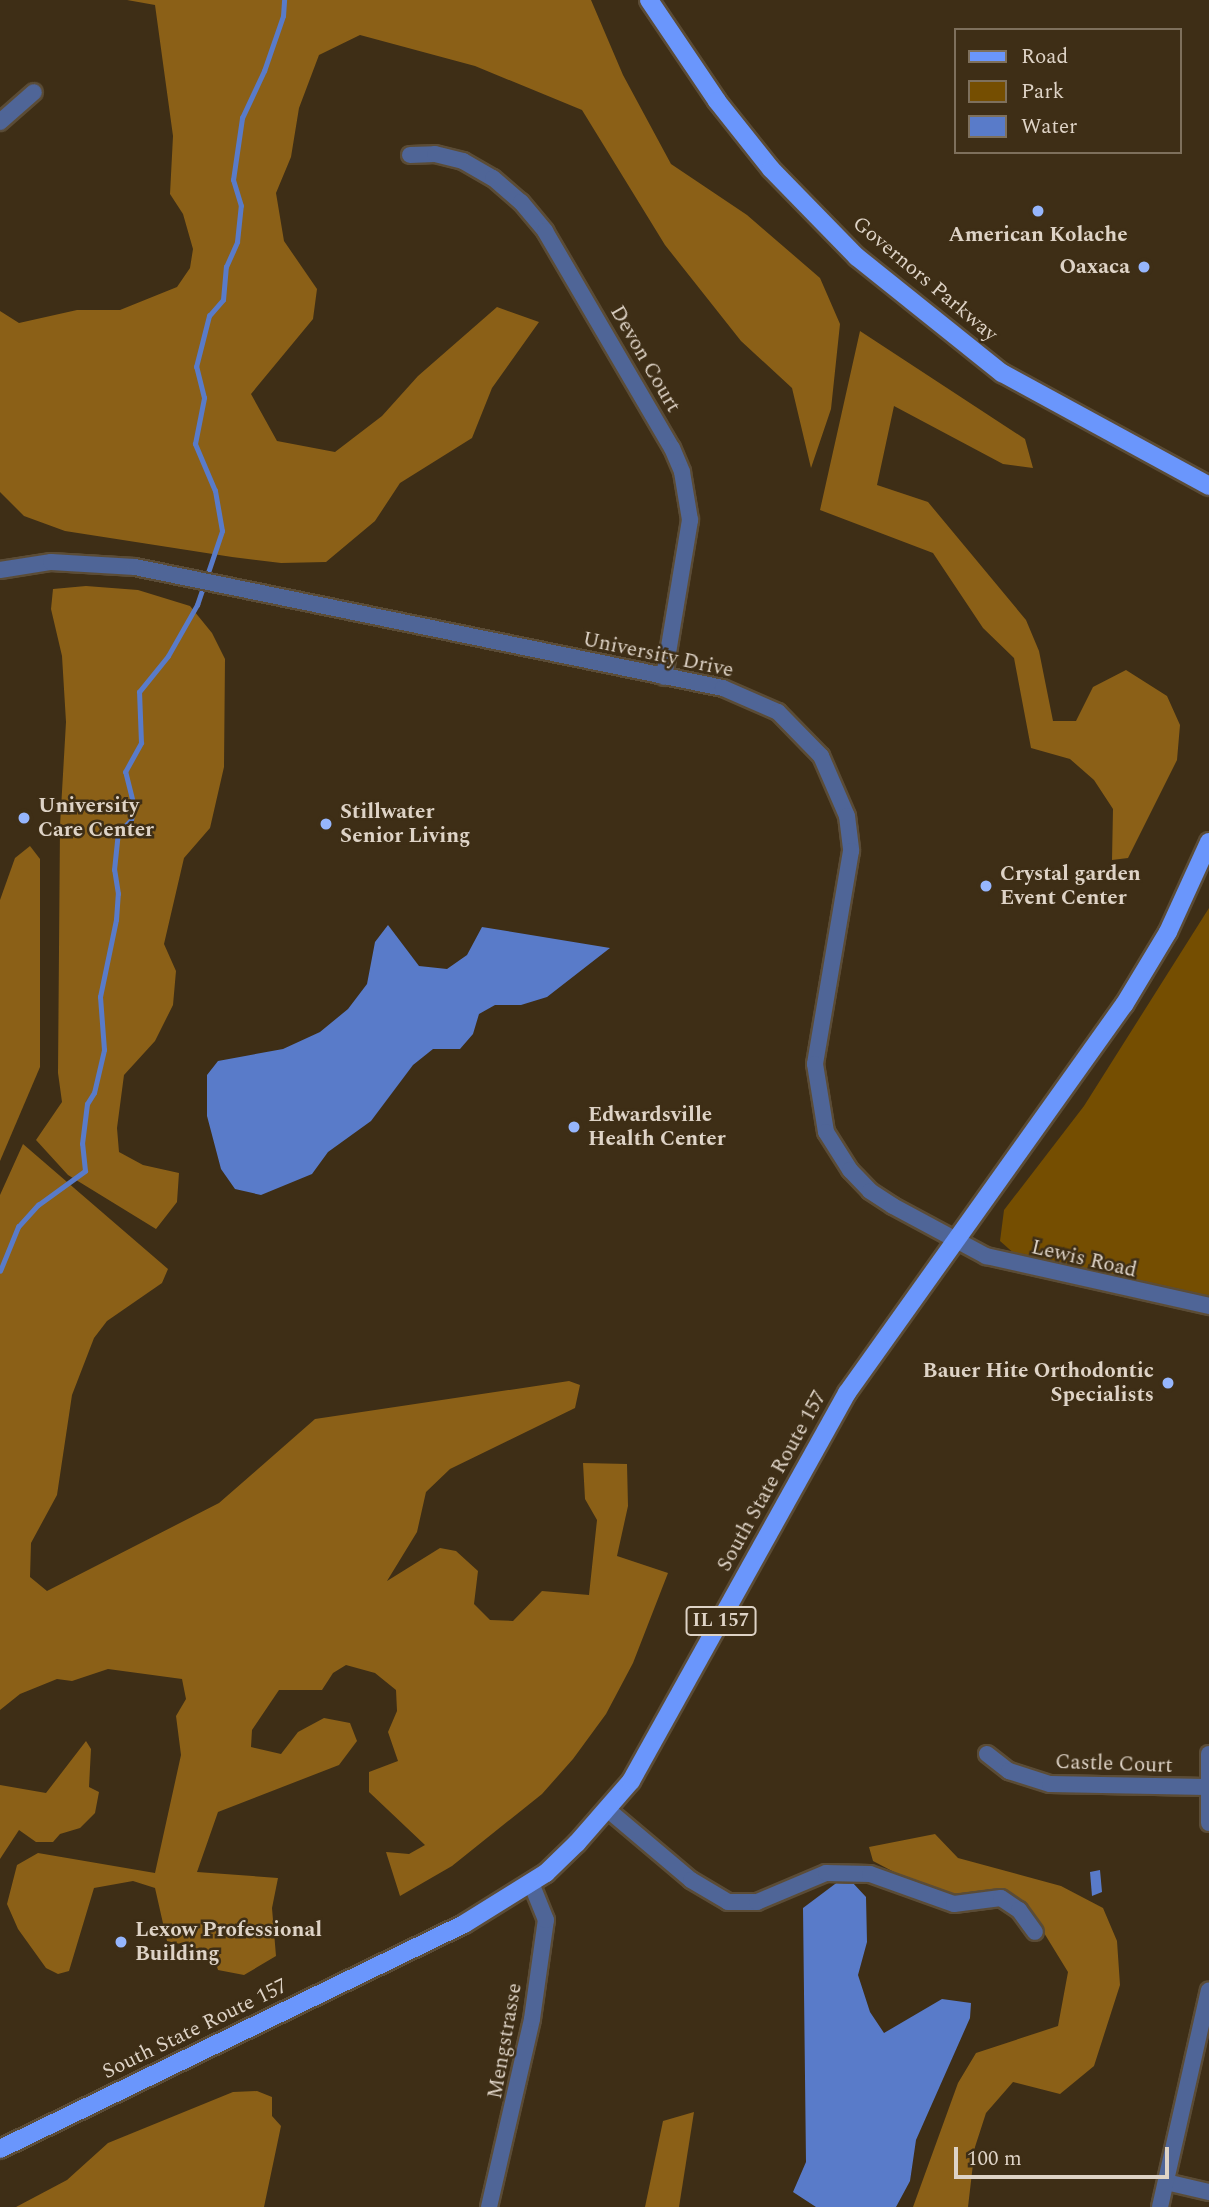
<!DOCTYPE html>
<style>
body{margin:0}
#map{position:relative;width:1209px;height:2207px;overflow:hidden;background:#3e2e16;font-family:Spectral,serif}
div>[style]{position:absolute}
.green>*{inset:0;background:#754e01}
.forest>*{inset:0;background:#8b6017}
.water>*{inset:0;background:#597bc9}
.stream>*{height:4.5px;margin:-2.25px;padding:0 2.25px;transform-origin:2.25px;border-radius:2.25px;background:#597bc9}
.roads{filter:drop-shadow(2px 0 #5b4c36) drop-shadow(-2px 0 #5b4c36) drop-shadow(0 2px #5b4c36) drop-shadow(0 -2px #5b4c36)}
.minor>*{height:16px;margin:-8px;padding:0 8px;transform-origin:8px;border-radius:8px;background:#4f6597}
.major>*{height:18px;margin:-9px;padding:0 9px;transform-origin:9px;border-radius:9px;background:#6a96fc}
.dots>*{width:19px;height:19px;translate:-50% -50%;box-sizing:border-box;border:4px solid #3e2e16;border-radius:50%}
span{translate:-50% -50%;white-space:nowrap;text-align:center;line-height:1.15;-webkit-text-stroke:5px #3e2e16;paint-order:stroke}
.shield-label span{padding:2px 5px;background:#3e2e16;border:2px solid;border-radius:5px;-webkit-text-stroke-width:0}
.shield-label{font-size:19px;color:#ded3c6;font-weight:700}
.poi-label{font-size:21px;color:#ded3c6;font-weight:700}
.right{translate:-100% -50%;text-align:right}
.left{translate:0 -50%;text-align:left}
.street-label{font-size:21px;color:#ded3c6}
.legend{position:absolute;left:954px;top:28px;width:228px;height:126px;box-sizing:border-box;background:#3e2e16;border:2px solid #7e705c;margin:0;padding:9px 12px;list-style:none;font-size:21px;color:#ded3c6}
.legend li{display:flex;align-items:center;gap:14px;height:35px}
.legend b{width:35px;border:2px solid #7e705c}
.scale{position:absolute;left:954px;top:2147px;width:215px;height:32px;box-sizing:border-box;border:4px solid #ded3c6;border-top:0;padding-left:9px;font-size:21px;line-height:24px;white-space:nowrap;color:#ded3c6;-webkit-text-stroke:5px #3e2e16;paint-order:stroke}
</style>
<div id="map">
<div class="green">
<i style="clip-path:polygon(1209px 908px,1209px 1296px,1017px 1256px,1000px 1241px,1004px 1210px,1084px 1106px)"></i>
</div>
<div class="forest">
<i style="clip-path:polygon(127px 0,591px 0,623px 75px,671px 164px,747px 215px,820px 278px,840px 324px,831px 409px,811px 468px,792px 388px,741px 341px,665px 245px,582px 110px,475px 66px,360px 35px,319px 55px,299px 108px,291px 157px,276px 193px,284px 241px,317px 289px,313px 319px,251px 394px,277px 441px,335px 452px,382px 416px,418px 376px,497px 307px,539px 322px,492px 388px,472px 438px,400px 483px,375px 521px,326px 562px,281px 563px,232px 557px,65px 531px,24px 516px,0 492px,0 311px,19px 323px,77px 310px,120px 310px,177px 287px,190px 268px,193px 249px,183px 214px,170px 194px,173px 136px,155px 5px)"></i>
<i style="clip-path:polygon(860px 331px,1025px 439px,1033px 468px,1003px 464px,894px 406px,877px 485px,928px 502px,1026px 620px,1039px 651px,1053px 721px,1076px 721px,1093px 687px,1126px 670px,1167px 696px,1180px 725px,1177px 760px,1128px 858px,1112px 860px,1113px 809px,1094px 780px,1070px 759px,1031px 748px,1014px 658px,983px 628px,933px 553px,820px 510px)"></i>
<i style="clip-path:polygon(86px 586px,138px 590px,190px 606px,212px 633px,225px 659px,224px 767px,210px 828px,184px 858px,164px 944px,176px 971px,173px 1005px,155px 1041px,124px 1075px,117px 1128px,119px 1152px,143px 1165px,179px 1173px,177px 1202px,156px 1229px,68px 1175px,36px 1140px,62px 1102px,58px 1073px,60px 826px,66px 722px,62px 656px,51px 609px,53px 589px)"></i>
<i style="clip-path:polygon(30px 846px,40px 859px,40px 1067px,0 1161px,0 900px,15px 858px)"></i>
<i style="clip-path:polygon(23px 1144px,168px 1269px,162px 1283px,107px 1321px,94px 1338px,72px 1395px,57px 1495px,31px 1543px,30px 1577px,47px 1591px,219px 1503px,315px 1419px,569px 1381px,580px 1385px,575px 1408px,450px 1469px,426px 1492px,417px 1532px,387px 1581px,440px 1548px,456px 1551px,478px 1571px,474px 1604px,490px 1620px,513px 1621px,542px 1591px,589px 1595px,597px 1520px,585px 1499px,583px 1463px,627px 1464px,628px 1506px,617px 1556px,668px 1573px,633px 1663px,606px 1714px,573px 1759px,542px 1794px,452px 1866px,400px 1896px,386px 1852px,409px 1854px,425px 1845px,369px 1792px,369px 1772px,398px 1761px,388px 1732px,397px 1711px,396px 1690px,375px 1673px,346px 1665px,333px 1673px,322px 1690px,279px 1690px,252px 1730px,251px 1747px,281px 1754px,298px 1732px,324px 1718px,350px 1723px,357px 1741px,339px 1765px,218px 1812px,197px 1872px,278px 1878px,272px 1908px,276px 1956px,244px 1975px,218px 1970px,215px 1960px,194px 1947px,167px 1941px,155px 1888px,133px 1881px,94px 1888px,69px 1971px,58px 1974px,46px 1968px,18px 1929px,7px 1904px,17px 1865px,38px 1853px,155px 1873px,181px 1755px,176px 1716px,186px 1699px,182px 1679px,108px 1669px,72px 1681px,57px 1679px,20px 1694px,0 1710px,0 1195px)"></i>
<i style="clip-path:polygon(86px 1741px,91px 1749px,89px 1787px,99px 1792px,95px 1813px,80px 1828px,60px 1834px,53px 1842px,36px 1842px,19px 1830px,0 1859px,0 1785px,46px 1793px)"></i>
<i style="clip-path:polygon(935px 1834px,958px 1858px,1061px 1886px,1103px 1908px,1117px 1941px,1120px 1985px,1094px 2066px,1060px 2094px,1013px 2082px,986px 2113px,975px 2147px,968px 2207px,913px 2207px,958px 2083px,976px 2053px,1058px 2026px,1068px 1972px,1033px 1915px,1020px 1903px,940px 1896px,873px 1861px,869px 1847px)"></i>
<i style="clip-path:polygon(257px 2091px,272px 2097px,272px 2116px,281px 2126px,264px 2207px,16px 2207px,67px 2180px,108px 2143px,233px 2092px)"></i>
<i style="clip-path:polygon(694px 2112px,679px 2207px,645px 2207px,663px 2121px)"></i>
</div>
<div class="water">
<i style="clip-path:polygon(388px 925px,419px 966px,447px 969px,467px 955px,482px 927px,610px 948px,547px 997px,521px 1005px,495px 1005px,479px 1014px,473px 1034px,460px 1049px,433px 1049px,413px 1065px,371px 1121px,328px 1152px,312px 1174px,261px 1195px,235px 1189px,221px 1169px,207px 1116px,207px 1075px,218px 1061px,283px 1049px,320px 1032px,348px 1009px,367px 984px,375px 942px)"></i>
<i style="clip-path:polygon(1100px 1870px,1102px 1892px,1092px 1896px,1090px 1872px)"></i>
<i style="clip-path:polygon(839px 1881px,852px 1882px,866px 1897px,867px 1942px,858px 1975px,870px 2012px,884px 2033px,942px 1999px,971px 2003px,970px 2018px,916px 2140px,910px 2181px,896px 2207px,816px 2207px,793px 2192px,806px 2162px,803px 1908px)"></i>
</div>
<div class="stream">
<i style="left:0;top:1271px;width:48px;rotate:-67.8deg"></i>
<i style="left:18px;top:1227px;width:30px;rotate:-48deg"></i>
<i style="left:38px;top:1205px;width:58px;rotate:-35.9deg"></i>
<i style="left:85px;top:1171px;width:27px;rotate:-96deg"></i>
<i style="left:82px;top:1144px;width:40px;rotate:-82.9deg"></i>
<i style="left:87px;top:1104px;width:13px;rotate:-58deg"></i>
<i style="left:94px;top:1093px;width:44px;rotate:-76.9deg"></i>
<i style="left:104px;top:1050px;width:53px;rotate:-94.3deg"></i>
<i style="left:100px;top:997px;width:79px;rotate:-78.3deg"></i>
<i style="left:116px;top:920px;width:26px;rotate:-86deg"></i>
<i style="left:118px;top:894px;width:24px;rotate:-99deg"></i>
<i style="left:114px;top:870px;width:37px;rotate:-84deg"></i>
<i style="left:118px;top:833px;width:18px;rotate:-45deg"></i>
<i style="left:131px;top:820px;width:13px;rotate:-77deg"></i>
<i style="left:134px;top:807px;width:36px;rotate:-104deg"></i>
<i style="left:125px;top:772px;width:33px;rotate:-61deg"></i>
<i style="left:141px;top:743px;width:51px;rotate:-92.2deg"></i>
<i style="left:139px;top:692px;width:46px;rotate:-51.1deg"></i>
<i style="left:168px;top:656px;width:59px;rotate:-60.4deg"></i>
<i style="left:197px;top:605px;width:78px;rotate:-71.3deg"></i>
<i style="left:222px;top:531px;width:41px;rotate:-99.9deg"></i>
<i style="left:215px;top:491px;width:51px;rotate:-113.1deg"></i>
<i style="left:195px;top:444px;width:47px;rotate:-78.9deg"></i>
<i style="left:204px;top:398px;width:32px;rotate:-104deg"></i>
<i style="left:196px;top:367px;width:53px;rotate:-75.7deg"></i>
<i style="left:209px;top:316px;width:21px;rotate:-49deg"></i>
<i style="left:223px;top:300px;width:33px;rotate:-85deg"></i>
<i style="left:226px;top:267px;width:27px;rotate:-66deg"></i>
<i style="left:237px;top:242px;width:36px;rotate:-84deg"></i>
<i style="left:241px;top:206px;width:27px;rotate:-107deg"></i>
<i style="left:233px;top:180px;width:63px;rotate:-81.7deg"></i>
<i style="left:242px;top:118px;width:52px;rotate:-64.9deg"></i>
<i style="left:264px;top:71px;width:58px;rotate:-70.9deg"></i>
<i style="left:283px;top:16px;width:16px;rotate:-86deg"></i>
</div>
<div class="roads">
<div class="minor">
<i style="left:0;top:122px;width:45px;rotate:-41.4deg"></i>
<i style="left:410px;top:155px;width:25px;rotate:-2deg"></i>
<i style="left:435px;top:154px;width:29px;rotate:14deg"></i>
<i style="left:463px;top:161px;width:34px;rotate:30deg"></i>
<i style="left:493px;top:178px;width:37px;rotate:41deg"></i>
<i style="left:521px;top:202px;width:38px;rotate:50deg"></i>
<i style="left:545px;top:231px;width:251px;rotate:59.7deg"></i>
<i style="left:672px;top:448px;width:26px;rotate:67deg"></i>
<i style="left:682px;top:472px;width:49px;rotate:80.5deg"></i>
<i style="left:690px;top:520px;width:159px;rotate:99.4deg"></i>
<i style="left:0;top:570px;width:52px;rotate:-8.9deg"></i>
<i style="left:51px;top:562px;width:84px;rotate:3.4deg"></i>
<i style="left:135px;top:567px;width:600px;rotate:11.63deg"></i>
<i style="left:723px;top:688px;width:60px;rotate:23.6deg"></i>
<i style="left:778px;top:712px;width:62px;rotate:45.7deg"></i>
<i style="left:821px;top:756px;width:65px;rotate:66.6deg"></i>
<i style="left:847px;top:816px;width:35px;rotate:83deg"></i>
<i style="left:851px;top:851px;width:216px;rotate:99.6deg"></i>
<i style="left:815px;top:1064px;width:69px;rotate:80.8deg"></i>
<i style="left:826px;top:1132px;width:45px;rotate:57.7deg"></i>
<i style="left:850px;top:1170px;width:29px;rotate:46deg"></i>
<i style="left:870px;top:1191px;width:27px;rotate:33deg"></i>
<i style="left:893px;top:1206px;width:106px;rotate:28.3deg"></i>
<i style="left:986px;top:1256px;width:229px;rotate:12.6deg"></i>
<i style="left:987px;top:1754px;width:28px;rotate:38deg"></i>
<i style="left:1009px;top:1771px;width:43px;rotate:17.6deg"></i>
<i style="left:1050px;top:1784px;width:156px;rotate:1.1deg"></i>
<i style="left:1209px;top:1754px;width:69px;rotate:90deg"></i>
<i style="left:607px;top:1809px;width:110px;rotate:40.2deg"></i>
<i style="left:691px;top:1880px;width:43px;rotate:30.7deg"></i>
<i style="left:728px;top:1902px;width:29px"></i>
<i style="left:757px;top:1902px;width:75px;rotate:-22.8deg"></i>
<i style="left:826px;top:1873px;width:44px;rotate:1.3deg"></i>
<i style="left:870px;top:1874px;width:89px;rotate:19.7deg"></i>
<i style="left:954px;top:1904px;width:47px;rotate:-7.3deg"></i>
<i style="left:1001px;top:1898px;width:22px;rotate:34deg"></i>
<i style="left:1019px;top:1910px;width:27px;rotate:54deg"></i>
<i style="left:1166px;top:2182px;width:44px;rotate:13.1deg"></i>
<i style="left:489px;top:2207px;width:193px;rotate:-77.1deg"></i>
<i style="left:532px;top:2019px;width:100px;rotate:-82deg"></i>
<i style="left:546px;top:1920px;width:40px;rotate:-112deg"></i>
<i style="left:1160px;top:2207px;width:222px;rotate:-77.3deg"></i>
</div>
<div class="major">
<i style="left:649px;top:0;width:122px;rotate:56deg"></i>
<i style="left:717px;top:101px;width:87px;rotate:51.5deg"></i>
<i style="left:771px;top:169px;width:123px;rotate:45.7deg"></i>
<i style="left:857px;top:257px;width:186px;rotate:38.7deg"></i>
<i style="left:1002px;top:373px;width:236px;rotate:28.6deg"></i>
<i style="left:0;top:2149px;width:516px;rotate:-25.87deg"></i>
<i style="left:464px;top:1924px;width:97px;rotate:-31.9deg"></i>
<i style="left:546px;top:1873px;width:43px;rotate:-44.1deg"></i>
<i style="left:577px;top:1843px;width:82px;rotate:-48.9deg"></i>
<i style="left:631px;top:1781px;width:444px;rotate:-60.9deg"></i>
<i style="left:847px;top:1393px;width:477px;rotate:-54.5deg"></i>
<i style="left:1124px;top:1005px;width:85px;rotate:-58.9deg"></i>
<i style="left:1168px;top:932px;width:99px;rotate:-65.5deg"></i>
</div>
</div>
<div class="dots">
<i style="left:1038px;top:211px;background:#96b6fd"></i>
<i style="left:1144px;top:267px;background:#96b6fd"></i>
<i style="left:24px;top:818px;background:#96b6fd"></i>
<i style="left:326px;top:824px;background:#96b6fd"></i>
<i style="left:986px;top:886px;background:#96b6fd"></i>
<i style="left:574px;top:1127px;background:#96b6fd"></i>
<i style="left:1168px;top:1383px;background:#96b6fd"></i>
<i style="left:121px;top:1942px;background:#96b6fd"></i>
</div>
<div class="shield-label">
<span style="left:721px;top:1621px">IL 157</span>
</div>
<div class="poi-label">
<span style="left:1038px;top:235px">American Kolache</span>
<span class="right" style="left:1130px;top:267px">Oaxaca</span>
<span class="left" style="left:38px;top:818px">University<br>Care Center</span>
<span class="left" style="left:340px;top:824px">Stillwater<br>Senior Living</span>
<span class="left" style="left:1000px;top:886px">Crystal garden<br>Event Center</span>
<span class="left" style="left:588px;top:1127px">Edwardsville<br>Health Center</span>
<span class="right" style="left:1154px;top:1383px">Bauer Hite Orthodontic<br>Specialists</span>
<span class="left" style="left:135px;top:1942px">Lexow Professional<br>Building</span>
</div>
<div class="street-label">
<span style="left:925px;top:279px;rotate:40deg">Governors Parkway</span>
<span style="left:645px;top:359px;rotate:60deg">Devon Court</span>
<span style="left:658px;top:655px;rotate:12deg">University Drive</span>
<span style="left:1084px;top:1259px;rotate:13deg">Lewis Road</span>
<span style="left:772px;top:1481px;rotate:-61deg">South State Route 157</span>
<span style="left:1114px;top:1764px;rotate:2deg">Castle Court</span>
<span style="left:195px;top:2029px;rotate:-26deg">South State Route 157</span>
<span style="left:505px;top:2041px;rotate:-80deg">Mengstrasse</span>
</div>
<ul class="legend">
<li><b style="height:9px;background:#6a96fc"></b>Road</li>
<li><b style="height:19px;background:#754e01"></b>Park</li>
<li><b style="height:19px;background:#597bc9"></b>Water</li>
</ul>
<div class="scale">100 m</div>
</div>
